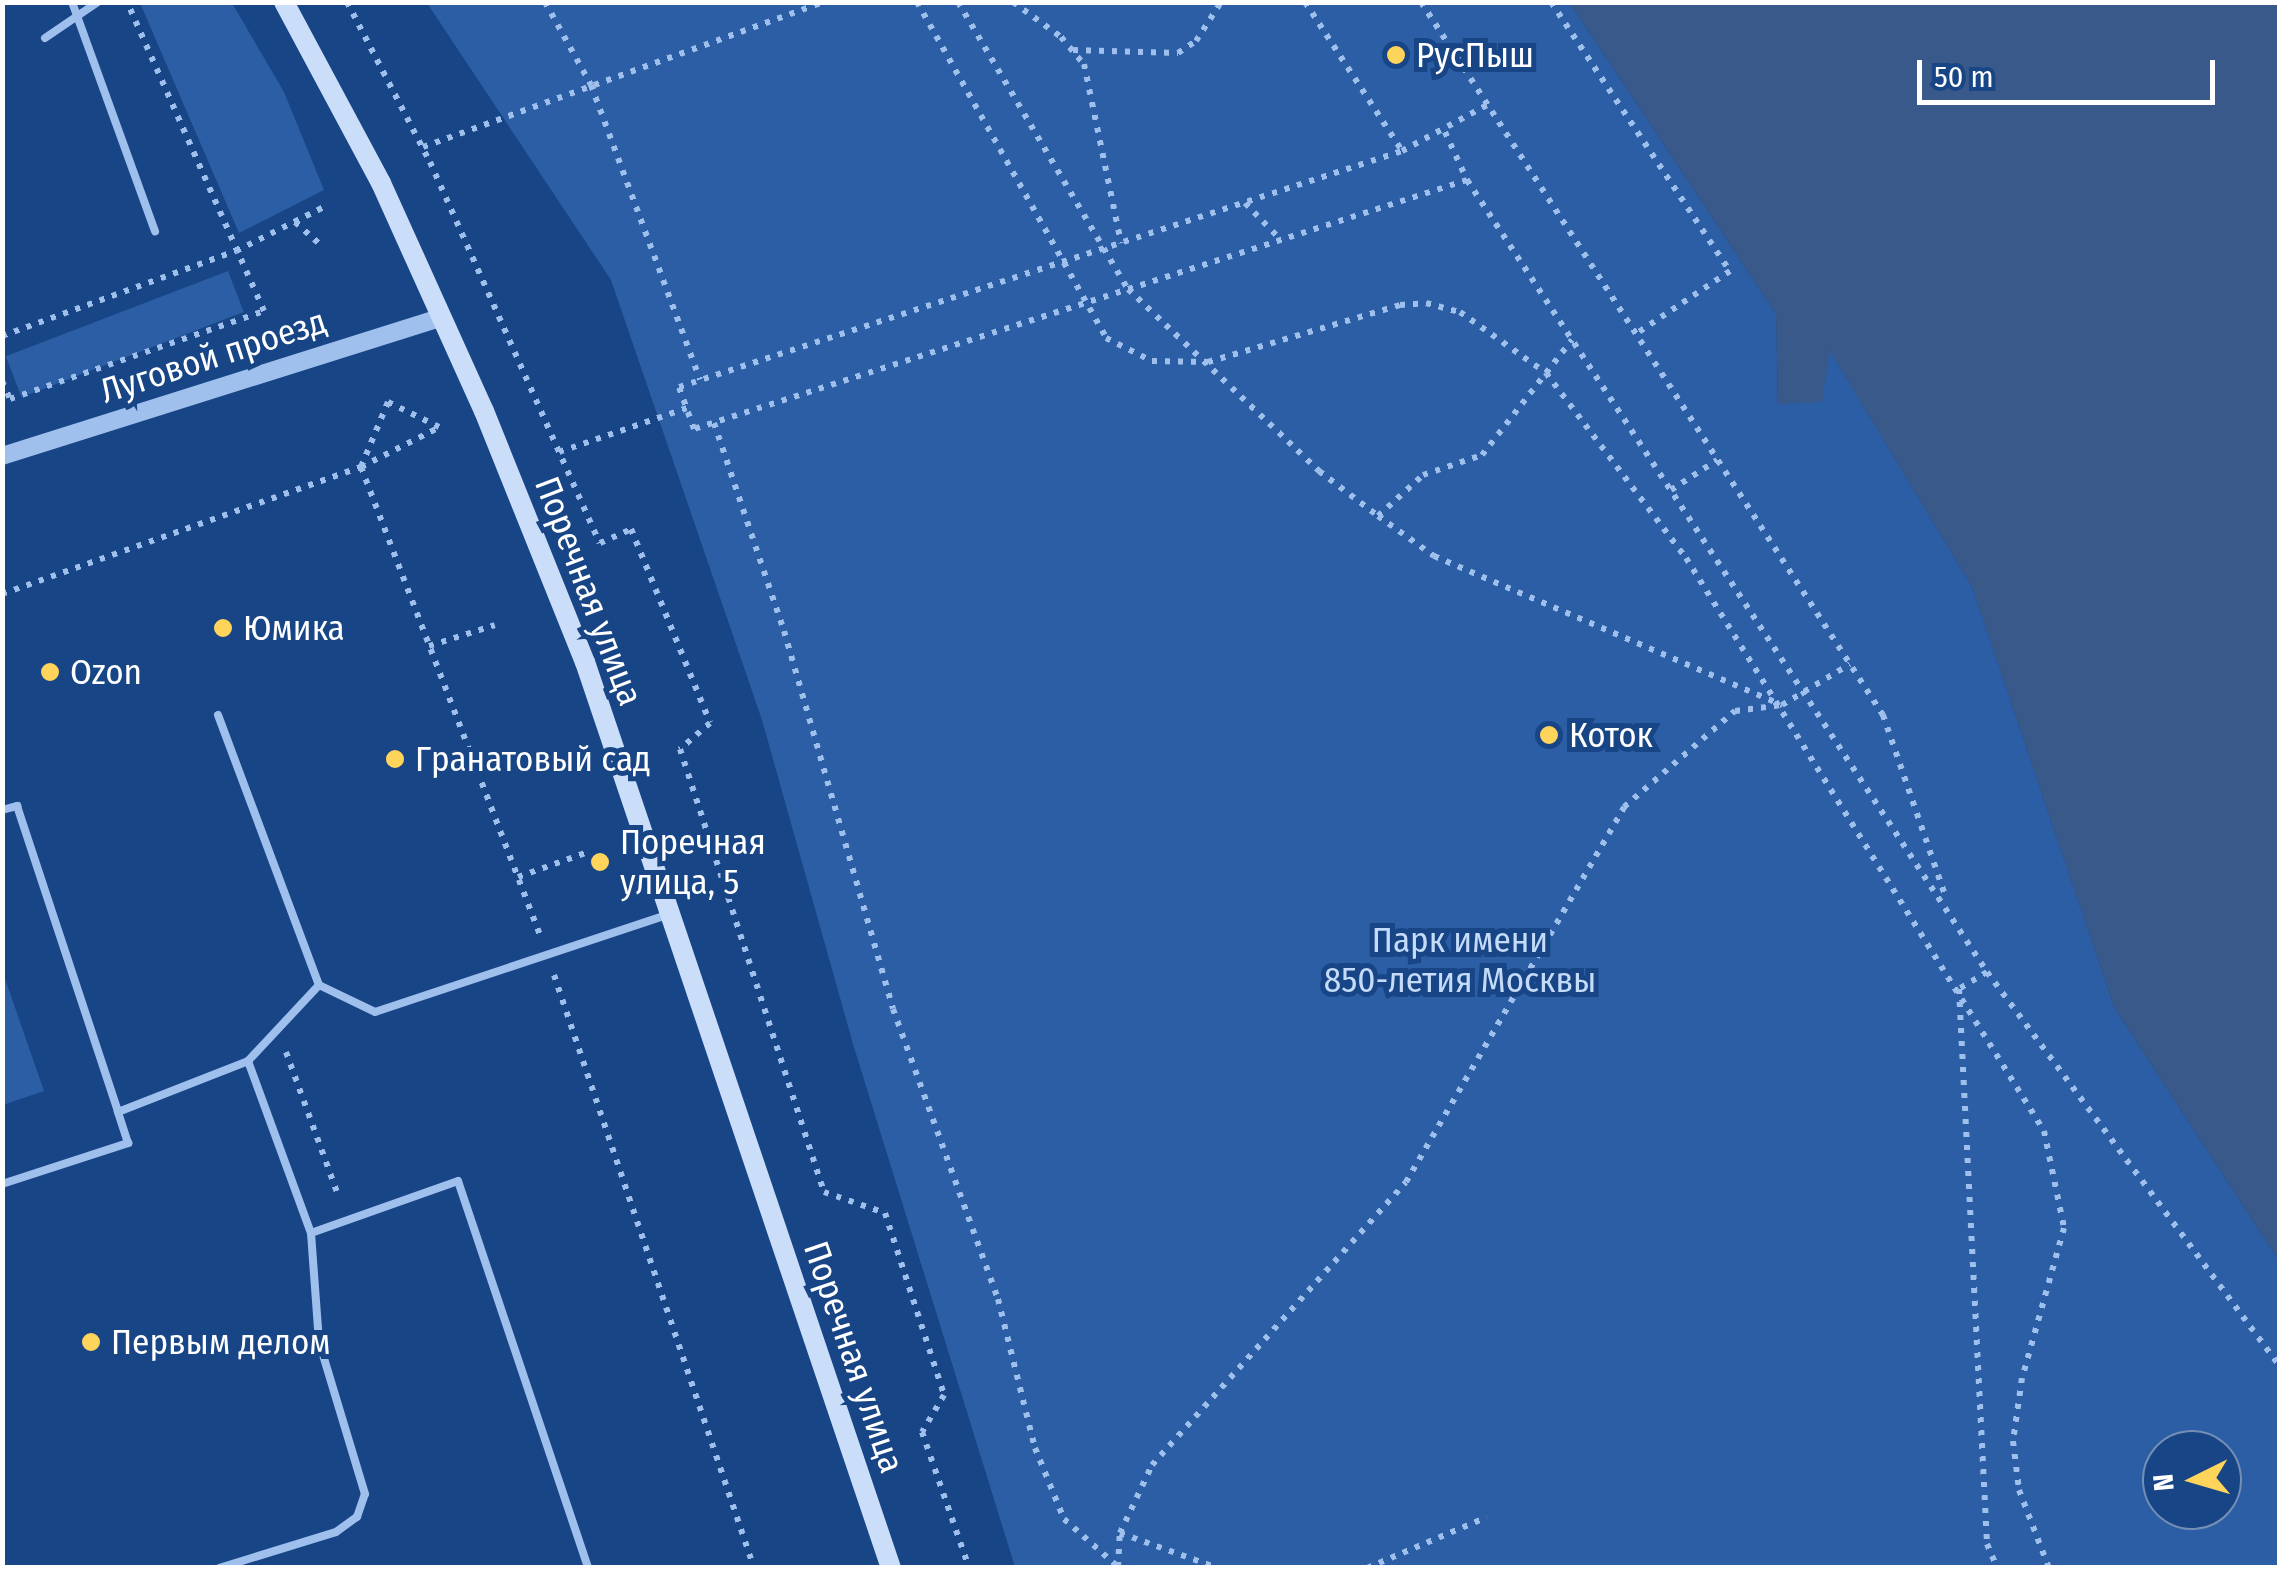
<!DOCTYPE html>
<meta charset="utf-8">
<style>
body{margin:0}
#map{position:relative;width:2282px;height:1570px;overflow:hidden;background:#184586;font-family:"Fira Sans Condensed",sans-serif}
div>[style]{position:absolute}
.green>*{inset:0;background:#2b5ea4;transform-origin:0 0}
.water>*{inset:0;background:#385989}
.path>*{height:6px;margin-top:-3px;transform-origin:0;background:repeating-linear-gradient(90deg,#9fc0ed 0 5px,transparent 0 13px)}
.service>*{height:8px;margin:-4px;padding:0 4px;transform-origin:4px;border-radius:4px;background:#9fc0ed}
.tertiary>*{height:18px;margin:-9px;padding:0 9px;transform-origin:9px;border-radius:9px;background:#9fc0ed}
.secondary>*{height:20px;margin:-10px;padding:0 10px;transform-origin:10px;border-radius:10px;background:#cbdef9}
.dots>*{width:28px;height:28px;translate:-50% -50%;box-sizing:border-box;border:5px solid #184586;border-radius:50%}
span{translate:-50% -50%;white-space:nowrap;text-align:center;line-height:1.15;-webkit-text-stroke:10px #184586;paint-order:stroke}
.poi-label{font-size:35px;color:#fff}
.left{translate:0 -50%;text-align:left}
.street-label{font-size:35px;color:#fff}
.park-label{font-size:35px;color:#c4dbf9}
.frame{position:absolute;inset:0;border:5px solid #fff;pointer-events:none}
.north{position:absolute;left:2142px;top:1430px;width:100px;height:100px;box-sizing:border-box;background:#184586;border:2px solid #748fb6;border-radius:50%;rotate:265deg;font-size:28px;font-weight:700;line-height:40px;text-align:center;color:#fff}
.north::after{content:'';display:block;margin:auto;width:35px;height:45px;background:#ffd45a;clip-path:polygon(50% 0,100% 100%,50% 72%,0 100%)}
.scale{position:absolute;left:1917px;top:60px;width:298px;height:45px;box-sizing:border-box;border:5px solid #fff;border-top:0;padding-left:12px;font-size:30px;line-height:35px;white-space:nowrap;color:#fff;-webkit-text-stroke:8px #184586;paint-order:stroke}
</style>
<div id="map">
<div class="green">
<i style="clip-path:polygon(140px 3px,232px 3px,284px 92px,324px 190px,239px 233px)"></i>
<i style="clip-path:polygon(evenodd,427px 3px,1570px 3px,1776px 314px,1778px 403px,1829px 349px,1972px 587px,2114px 1007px,2279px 1261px,2279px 1567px,1015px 1567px,853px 1044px,762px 720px,611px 280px,427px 3px,2162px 1450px,2222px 1450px,2222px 1510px,2162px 1510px,2162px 1450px)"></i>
<i style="left:228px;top:271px;width:44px;height:238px;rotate:69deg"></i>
<i style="clip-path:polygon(2px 970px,44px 1091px,3px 1105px,2px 1105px)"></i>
</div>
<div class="water">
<i style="clip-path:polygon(1570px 3px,2279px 3px,2279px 1261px,2114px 1007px,1972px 587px,1830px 351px,1822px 402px,1778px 404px,1776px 314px)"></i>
</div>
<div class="path">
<i style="left:347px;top:2px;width:180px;rotate:62.6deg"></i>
<i style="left:430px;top:162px;width:417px;rotate:66deg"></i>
<i style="left:600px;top:543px;width:34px;rotate:-24deg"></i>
<i style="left:631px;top:529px;width:209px;rotate:67.8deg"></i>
<i style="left:710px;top:723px;width:40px;rotate:139deg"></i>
<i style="left:680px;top:749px;width:466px;rotate:72deg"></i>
<i style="left:824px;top:1192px;width:65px;rotate:19deg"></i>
<i style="left:885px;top:1213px;width:191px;rotate:72deg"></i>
<i style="left:944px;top:1395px;width:43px;rotate:120.7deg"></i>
<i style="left:922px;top:1432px;width:144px;rotate:70.9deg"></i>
<i style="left:545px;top:2px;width:95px;rotate:61deg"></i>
<i style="left:591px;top:85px;width:314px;rotate:69.7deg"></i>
<i style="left:917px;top:2px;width:386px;rotate:60.6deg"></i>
<i style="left:1106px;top:338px;width:51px;rotate:26.6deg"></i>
<i style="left:1152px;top:361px;width:56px;rotate:1deg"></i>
<i style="left:1208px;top:362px;width:200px;rotate:-16.5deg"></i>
<i style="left:1400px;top:305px;width:26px;rotate:-4deg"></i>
<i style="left:1426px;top:303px;width:35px;rotate:15deg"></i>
<i style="left:1460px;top:312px;width:105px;rotate:35.3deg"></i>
<i style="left:1546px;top:373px;width:232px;rotate:52.9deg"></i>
<i style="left:1686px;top:558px;width:676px;rotate:58deg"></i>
<i style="left:2044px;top:1131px;width:99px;rotate:78.3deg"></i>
<i style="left:2064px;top:1228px;width:156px;rotate:105.6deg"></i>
<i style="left:2022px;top:1378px;width:64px;rotate:98.1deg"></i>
<i style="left:2013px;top:1441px;width:49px;rotate:83deg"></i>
<i style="left:2019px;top:1490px;width:84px;rotate:69deg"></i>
<i style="left:958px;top:2px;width:334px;rotate:59.4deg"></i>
<i style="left:1128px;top:289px;width:264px;rotate:43.6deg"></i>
<i style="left:1319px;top:471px;width:74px;rotate:37.3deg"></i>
<i style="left:1378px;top:516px;width:69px;rotate:35.5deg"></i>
<i style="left:1434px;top:556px;width:379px;rotate:23.2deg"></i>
<i style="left:1782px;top:705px;width:79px;rotate:-31.1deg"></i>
<i style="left:1013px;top:2px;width:59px;rotate:36.1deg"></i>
<i style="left:1061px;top:37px;width:35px;rotate:50deg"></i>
<i style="left:1084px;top:64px;width:183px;rotate:78.3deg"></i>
<i style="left:1305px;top:2px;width:178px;rotate:56.9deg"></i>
<i style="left:1421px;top:2px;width:850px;rotate:57.06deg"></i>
<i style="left:1883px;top:715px;width:194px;rotate:71deg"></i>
<i style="left:1551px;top:2px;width:323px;rotate:56.4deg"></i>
<i style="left:1730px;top:271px;width:113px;rotate:146.2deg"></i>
<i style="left:1073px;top:50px;width:105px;rotate:1.6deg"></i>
<i style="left:1178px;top:53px;width:22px;rotate:-34deg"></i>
<i style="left:1196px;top:41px;width:46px;rotate:-57.3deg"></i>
<i style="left:1445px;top:132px;width:53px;rotate:65.4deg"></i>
<i style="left:1467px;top:180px;width:947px;rotate:56.71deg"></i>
<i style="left:1987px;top:972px;width:492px;rotate:53.4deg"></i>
<i style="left:423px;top:147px;width:426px;rotate:-19.9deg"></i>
<i style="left:1467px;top:180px;width:812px;rotate:162.15deg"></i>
<i style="left:694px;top:429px;width:45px;rotate:-109.7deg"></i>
<i style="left:679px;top:387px;width:761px;rotate:-18.08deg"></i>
<i style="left:1402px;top:151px;width:97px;rotate:-28.4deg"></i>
<i style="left:1245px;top:203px;width:52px;rotate:45.8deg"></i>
<i style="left:295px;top:222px;width:36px;rotate:42deg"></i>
<i style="left:2px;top:336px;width:249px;rotate:-20deg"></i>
<i style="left:236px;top:251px;width:101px;rotate:-26.6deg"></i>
<i style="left:2px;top:381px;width:20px;rotate:66deg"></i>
<i style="left:10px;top:399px;width:269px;rotate:-19.1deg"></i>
<i style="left:264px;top:311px;width:338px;rotate:-113.9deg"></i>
<i style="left:714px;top:423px;width:219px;rotate:71.4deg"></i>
<i style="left:784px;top:631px;width:393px;rotate:73.9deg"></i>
<i style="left:893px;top:1009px;width:308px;rotate:70.1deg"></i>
<i style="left:998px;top:1299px;width:154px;rotate:76.1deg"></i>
<i style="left:1035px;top:1448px;width:77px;rotate:67.8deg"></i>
<i style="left:1064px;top:1519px;width:72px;rotate:41.6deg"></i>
<i style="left:439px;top:427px;width:57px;rotate:-153.9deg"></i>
<i style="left:388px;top:402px;width:70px;rotate:112.6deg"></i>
<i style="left:361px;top:467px;width:501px;rotate:69.07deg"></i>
<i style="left:559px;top:452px;width:135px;rotate:-19deg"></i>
<i style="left:1671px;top:490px;width:55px;rotate:-33.1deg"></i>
<i style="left:1378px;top:516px;width:61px;rotate:-42.3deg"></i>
<i style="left:1423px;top:475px;width:62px;rotate:-18.7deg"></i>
<i style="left:1482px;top:455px;width:146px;rotate:-52deg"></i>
<i style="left:2px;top:594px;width:381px;rotate:-19.5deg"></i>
<i style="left:361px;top:467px;width:86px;rotate:-26.9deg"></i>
<i style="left:429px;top:646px;width:69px;rotate:-17.7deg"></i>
<i style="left:518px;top:877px;width:71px;rotate:-19.7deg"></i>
<i style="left:1987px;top:972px;width:33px;rotate:149deg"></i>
<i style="left:1959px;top:989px;width:556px;rotate:87.11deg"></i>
<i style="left:1987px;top:1544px;width:26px;rotate:67deg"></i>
<i style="left:554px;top:975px;width:626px;rotate:71.36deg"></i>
<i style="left:286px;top:1052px;width:155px;rotate:70deg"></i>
<i style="left:1120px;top:1533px;width:104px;rotate:19.7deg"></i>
<i style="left:1118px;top:1567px;width:34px;rotate:-87deg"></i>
<i style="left:1120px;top:1533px;width:75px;rotate:-64.8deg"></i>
<i style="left:1152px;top:1465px;width:380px;rotate:-48.1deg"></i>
<i style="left:1406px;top:1182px;width:434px;rotate:-59.8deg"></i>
<i style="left:1624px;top:807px;width:147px;rotate:-40.9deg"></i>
<i style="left:1735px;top:711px;width:46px;rotate:-7.4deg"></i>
<i style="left:1367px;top:1568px;width:130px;rotate:-23deg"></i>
</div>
<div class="service">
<i style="left:72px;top:2px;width:244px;rotate:70.1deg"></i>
<i style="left:45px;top:38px;width:64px;rotate:-34.2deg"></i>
<i style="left:218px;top:715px;width:288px;rotate:69.5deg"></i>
<i style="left:2px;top:810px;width:16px;rotate:-15deg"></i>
<i style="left:17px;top:806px;width:322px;rotate:71.7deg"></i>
<i style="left:118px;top:1112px;width:140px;rotate:-21.4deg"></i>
<i style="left:248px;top:1061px;width:104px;rotate:-46.9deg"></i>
<i style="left:319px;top:985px;width:62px;rotate:25.7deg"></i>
<i style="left:375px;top:1012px;width:307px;rotate:-18.4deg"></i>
<i style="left:248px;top:1061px;width:183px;rotate:69.9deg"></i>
<i style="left:311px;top:1233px;width:156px;rotate:-19.5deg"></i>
<i style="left:458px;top:1181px;width:408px;rotate:71.4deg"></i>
<i style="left:2px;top:1184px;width:133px;rotate:-18deg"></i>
<i style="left:128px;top:1143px;width:33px;rotate:-108deg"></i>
<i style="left:219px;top:1568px;width:122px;rotate:-17.1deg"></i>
<i style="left:336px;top:1532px;width:26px;rotate:-36deg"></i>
<i style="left:357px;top:1517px;width:24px;rotate:-71deg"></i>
<i style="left:365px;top:1494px;width:159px;rotate:-106.8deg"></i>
<i style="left:319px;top:1342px;width:109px;rotate:-94.2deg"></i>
</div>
<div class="tertiary">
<i style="left:2px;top:456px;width:461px;rotate:-17.5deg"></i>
</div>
<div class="secondary">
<i style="left:284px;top:2px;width:205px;rotate:61.8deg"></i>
<i style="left:381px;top:183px;width:250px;rotate:65.7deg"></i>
<i style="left:484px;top:411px;width:271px;rotate:68.1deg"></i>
<i style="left:585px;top:662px;width:956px;rotate:71.34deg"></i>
</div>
<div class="dots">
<i style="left:1396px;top:55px;background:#ffd45a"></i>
<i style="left:223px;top:628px;background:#ffd45a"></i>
<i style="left:50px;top:672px;background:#ffd45a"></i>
<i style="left:1549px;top:735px;background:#ffd45a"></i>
<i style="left:395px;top:759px;background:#ffd45a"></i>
<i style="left:600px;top:862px;background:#ffd45a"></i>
<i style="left:91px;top:1342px;background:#ffd45a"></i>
</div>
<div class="poi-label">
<span class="left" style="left:1416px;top:55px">РусПыш</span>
<span class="left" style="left:243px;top:628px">Юмика</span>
<span class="left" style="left:70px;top:672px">Ozon</span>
<span class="left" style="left:1569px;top:735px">Коток</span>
<span class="left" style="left:415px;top:759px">Гранатовый сад</span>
<span class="left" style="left:620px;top:862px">Поречная<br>улица, 5</span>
<span class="left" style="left:111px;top:1342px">Первым делом</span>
</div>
<div class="street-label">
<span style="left:213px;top:356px;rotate:-18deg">Луговой проезд</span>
<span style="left:589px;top:591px;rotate:69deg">Поречная улица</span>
<span style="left:854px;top:1357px;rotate:71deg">Поречная улица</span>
</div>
<div class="park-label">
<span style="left:1460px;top:960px">Парк имени<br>850-летия Москвы</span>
</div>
<div class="frame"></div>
<div class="north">N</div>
<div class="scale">50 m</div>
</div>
